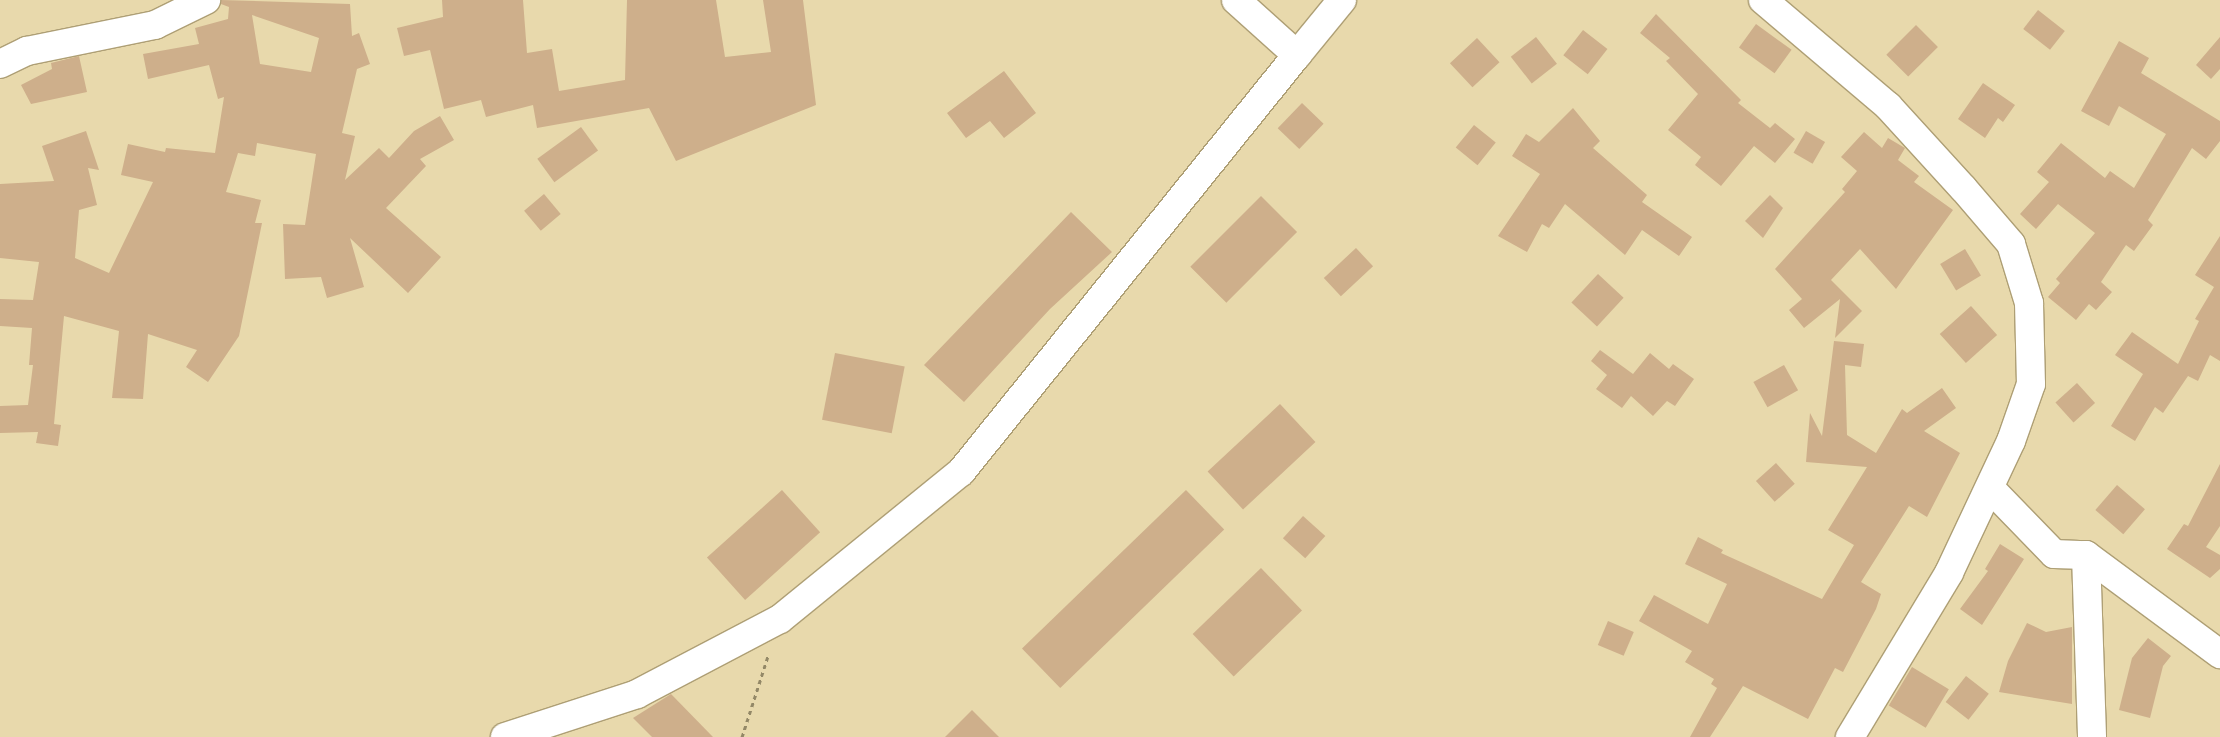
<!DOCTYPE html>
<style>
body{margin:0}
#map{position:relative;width:2220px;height:737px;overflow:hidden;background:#e8d9ac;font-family:"Fira Sans Condensed",sans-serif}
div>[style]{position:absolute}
.building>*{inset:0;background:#ceaf8b;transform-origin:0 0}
.path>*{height:3px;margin-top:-1.5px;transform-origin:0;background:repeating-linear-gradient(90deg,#938867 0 4px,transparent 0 8px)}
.roads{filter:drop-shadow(1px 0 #ae9f75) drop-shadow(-1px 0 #ae9f75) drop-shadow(0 1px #ae9f75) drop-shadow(0 -1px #ae9f75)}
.minor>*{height:28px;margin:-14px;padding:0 14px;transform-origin:14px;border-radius:14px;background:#fff}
span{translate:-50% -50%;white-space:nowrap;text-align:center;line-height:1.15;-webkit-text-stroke:4px #e8d9ac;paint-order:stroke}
</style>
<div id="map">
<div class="building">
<i style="clip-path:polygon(evenodd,221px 0,350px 4px,352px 36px,359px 33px,370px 64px,357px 69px,342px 133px,355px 136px,345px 180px,379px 148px,389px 158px,414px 131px,440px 116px,454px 140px,420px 159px,426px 166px,386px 208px,441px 257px,408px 293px,350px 238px,364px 287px,327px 298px,321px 277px,285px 279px,283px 224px,305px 225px,316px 154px,257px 143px,255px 156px,238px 153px,226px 192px,261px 200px,255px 223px,262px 223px,239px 336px,208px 382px,186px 367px,197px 350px,148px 334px,143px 399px,112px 398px,119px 331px,64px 316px,54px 424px,61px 425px,58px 446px,36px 443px,38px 432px,0 433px,0 406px,28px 405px,33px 365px,29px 365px,32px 328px,0 326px,0 299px,33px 300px,39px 262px,0 258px,0 184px,54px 181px,42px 146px,86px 131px,99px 170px,88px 168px,97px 205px,79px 210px,75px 258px,109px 273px,153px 182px,121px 175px,128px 144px,165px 152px,166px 148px,215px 153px,224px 97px,218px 99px,209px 65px,148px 79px,143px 54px,199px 44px,195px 28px,228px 19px,229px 7px,221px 4px,221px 0,252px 15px,319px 38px,311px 72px,260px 64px,252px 15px)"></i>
<i style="clip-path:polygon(442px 0,523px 0,527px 53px,552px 49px,559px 91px,625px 80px,627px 0,716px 0,725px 57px,771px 52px,763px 0,803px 0,816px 105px,676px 161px,649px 108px,537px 128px,533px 105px,486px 117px,481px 100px,444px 109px,430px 50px,404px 56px,397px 28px,443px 17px)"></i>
<i style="left:2038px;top:10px;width:34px;height:24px;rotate:38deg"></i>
<i style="clip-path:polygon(1656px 14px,1741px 100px,1738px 103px,1770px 128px,1775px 123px,1795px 139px,1775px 163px,1754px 146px,1721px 186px,1695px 165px,1701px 157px,1668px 130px,1698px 94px,1666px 61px,1670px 58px,1640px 33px)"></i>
<i style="left:1756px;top:24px;width:44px;height:29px;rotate:36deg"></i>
<i style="left:1916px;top:25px;width:31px;height:42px;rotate:45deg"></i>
<i style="left:1583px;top:30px;width:31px;height:32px;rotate:38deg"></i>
<i style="left:1536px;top:37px;width:34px;height:32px;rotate:52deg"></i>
<i style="clip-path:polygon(2220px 37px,2220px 69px,2211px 79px,2196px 65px)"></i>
<i style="left:1477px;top:38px;width:33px;height:37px;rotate:47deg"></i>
<i style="clip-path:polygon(2119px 41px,2149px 58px,2141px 73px,2220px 121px,2220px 141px,2206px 159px,2192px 148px,2148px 220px,2153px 225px,2134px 251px,2126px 245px,2101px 282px,2112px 292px,2096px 310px,2089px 304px,2076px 320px,2048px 297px,2060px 283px,2056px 279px,2095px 233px,2058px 204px,2036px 229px,2020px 214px,2049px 182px,2037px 172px,2061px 143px,2105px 178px,2110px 171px,2134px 188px,2166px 134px,2119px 106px,2109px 126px,2081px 111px)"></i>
<i style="clip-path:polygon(79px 56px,87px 92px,31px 104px,21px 85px,52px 69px,51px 63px)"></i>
<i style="clip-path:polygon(1004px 71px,1036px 113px,1004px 138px,990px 121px,966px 138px,947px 113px)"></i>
<i style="clip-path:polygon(1983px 83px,2015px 105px,2003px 122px,1998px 118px,1985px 138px,1958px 119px)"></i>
<i style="left:1302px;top:103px;width:30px;height:35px;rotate:44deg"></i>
<i style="clip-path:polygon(1573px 108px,1600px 141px,1593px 148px,1647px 195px,1642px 202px,1692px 237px,1679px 256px,1642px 230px,1625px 255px,1565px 204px,1549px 228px,1542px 224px,1527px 252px,1498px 236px,1540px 174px,1512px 156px,1526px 134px,1539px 142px)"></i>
<i style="left:1474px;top:125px;width:28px;height:29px;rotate:39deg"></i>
<i style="left:581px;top:127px;width:29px;height:54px;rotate:54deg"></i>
<i style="left:1806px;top:131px;width:22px;height:25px;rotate:30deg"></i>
<i style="clip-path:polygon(1864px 132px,1882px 148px,1888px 138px,1905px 148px,1898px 160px,1919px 176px,1914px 182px,1953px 210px,1896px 289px,1860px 249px,1831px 280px,1862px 311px,1835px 338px,1840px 299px,1804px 328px,1789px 310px,1802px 299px,1775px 269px,1845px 192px,1842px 189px,1857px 171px,1841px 157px)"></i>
<i style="left:544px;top:194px;width:26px;height:26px;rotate:50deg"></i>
<i style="clip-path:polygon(1770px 195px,1783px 208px,1763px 238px,1745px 221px)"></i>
<i style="left:1261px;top:196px;width:51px;height:100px;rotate:45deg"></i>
<i style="clip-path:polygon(1071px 212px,1112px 252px,1050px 309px,964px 402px,924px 365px)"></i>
<i style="clip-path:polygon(2220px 236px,2220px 361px,2210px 355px,2198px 381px,2188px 376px,2163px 413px,2155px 407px,2135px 441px,2111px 426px,2143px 374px,2115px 355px,2132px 332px,2178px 364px,2199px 321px,2195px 319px,2214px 287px,2195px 275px)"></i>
<i style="left:1356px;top:248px;width:25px;height:44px;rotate:47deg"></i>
<i style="left:1965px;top:249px;width:31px;height:29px;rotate:59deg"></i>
<i style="left:1598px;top:274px;width:35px;height:39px;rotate:43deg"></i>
<i style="left:1971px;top:306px;width:39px;height:42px;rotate:48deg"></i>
<i style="clip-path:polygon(1834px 341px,1864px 344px,1861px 367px,1845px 365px,1847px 435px,1876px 453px,1902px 409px,1907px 413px,1942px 388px,1956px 408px,1924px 431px,1960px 453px,1927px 517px,1909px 506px,1861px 582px,1881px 594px,1876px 609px,1843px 672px,1835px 668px,1808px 719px,1743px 686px,1710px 737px,1690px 737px,1717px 688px,1711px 684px,1714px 679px,1685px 662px,1692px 651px,1639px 621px,1654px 595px,1708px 624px,1727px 584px,1685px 564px,1698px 537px,1723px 550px,1721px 553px,1822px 599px,1854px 545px,1828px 530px,1867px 467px,1806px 462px,1810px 413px,1822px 436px)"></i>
<i style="clip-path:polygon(1600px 350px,1633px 374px,1650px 353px,1669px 369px,1673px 364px,1694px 379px,1675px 406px,1667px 401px,1653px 416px,1631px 396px,1622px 408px,1596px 389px,1607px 375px,1591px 361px)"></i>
<i style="left:835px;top:353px;width:71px;height:68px;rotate:11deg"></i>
<i style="left:1784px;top:365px;width:29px;height:35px;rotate:61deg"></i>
<i style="left:2077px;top:383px;width:27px;height:29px;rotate:48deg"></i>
<i style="left:1280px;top:404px;width:52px;height:99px;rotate:47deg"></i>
<i style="left:1776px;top:463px;width:28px;height:27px;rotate:48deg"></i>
<i style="clip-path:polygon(2220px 464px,2220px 526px,2206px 547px,2220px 555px,2220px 569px,2210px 578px,2167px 549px,2184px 524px,2188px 526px)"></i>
<i style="left:2117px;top:485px;width:37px;height:33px;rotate:41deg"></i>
<i style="left:782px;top:490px;width:57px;height:101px;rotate:48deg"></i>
<i style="left:1186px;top:490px;width:55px;height:228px;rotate:46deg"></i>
<i style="left:1303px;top:516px;width:30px;height:30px;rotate:42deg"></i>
<i style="clip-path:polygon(2000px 544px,2024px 559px,1982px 625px,1960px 609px,1988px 571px,1985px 569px)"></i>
<i style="left:1261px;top:568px;width:59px;height:95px;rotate:46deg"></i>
<i style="left:1608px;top:621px;width:28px;height:26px;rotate:23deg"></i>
<i style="clip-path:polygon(2027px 623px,2046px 632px,2072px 627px,2072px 704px,1999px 692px,2008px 661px)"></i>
<i style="clip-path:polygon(2148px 638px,2171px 656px,2163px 666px,2150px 718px,2119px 710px,2132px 658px)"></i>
<i style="left:1912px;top:667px;width:43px;height:45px;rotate:31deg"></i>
<i style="left:1966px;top:676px;width:29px;height:33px;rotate:38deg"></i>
<i style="clip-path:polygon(671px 694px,713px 737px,652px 737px,633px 718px)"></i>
<i style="clip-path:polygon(972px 710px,999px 737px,945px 737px)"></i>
</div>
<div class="path">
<i style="left:742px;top:737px;width:85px;rotate:-72.2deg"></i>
</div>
<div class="roads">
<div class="minor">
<i style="left:1763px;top:0;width:164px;rotate:40.3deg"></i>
<i style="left:1888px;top:106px;width:111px;rotate:47.6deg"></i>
<i style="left:1963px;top:188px;width:74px;rotate:49.4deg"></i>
<i style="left:2011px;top:244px;width:62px;rotate:73deg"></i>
<i style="left:2029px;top:303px;width:81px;rotate:88.6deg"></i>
<i style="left:2031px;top:384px;width:60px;rotate:109.3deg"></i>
<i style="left:2011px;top:441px;width:146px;rotate:115.2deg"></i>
<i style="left:1949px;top:573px;width:192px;rotate:121.1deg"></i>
<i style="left:1297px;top:55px;width:71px;rotate:-50.7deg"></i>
<i style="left:0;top:64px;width:30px;rotate:-26deg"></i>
<i style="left:27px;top:51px;width:131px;rotate:-11.5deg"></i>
<i style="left:155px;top:25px;width:57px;rotate:-26.1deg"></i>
<i style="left:1990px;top:488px;width:92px;rotate:45.9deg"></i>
<i style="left:2054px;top:554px;width:32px;rotate:2deg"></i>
<i style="left:2086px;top:555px;width:167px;rotate:36.5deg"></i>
<i style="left:2086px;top:555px;width:182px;rotate:88.1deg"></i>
<i style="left:505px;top:737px;width:139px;rotate:-18deg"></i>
<i style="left:637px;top:694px;width:161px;rotate:-27.7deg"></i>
<i style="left:780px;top:619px;width:233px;rotate:-39.1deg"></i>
<i style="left:961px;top:472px;width:536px;rotate:-51.14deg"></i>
<i style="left:1297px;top:55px;width:82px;rotate:-138deg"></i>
</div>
</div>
</div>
